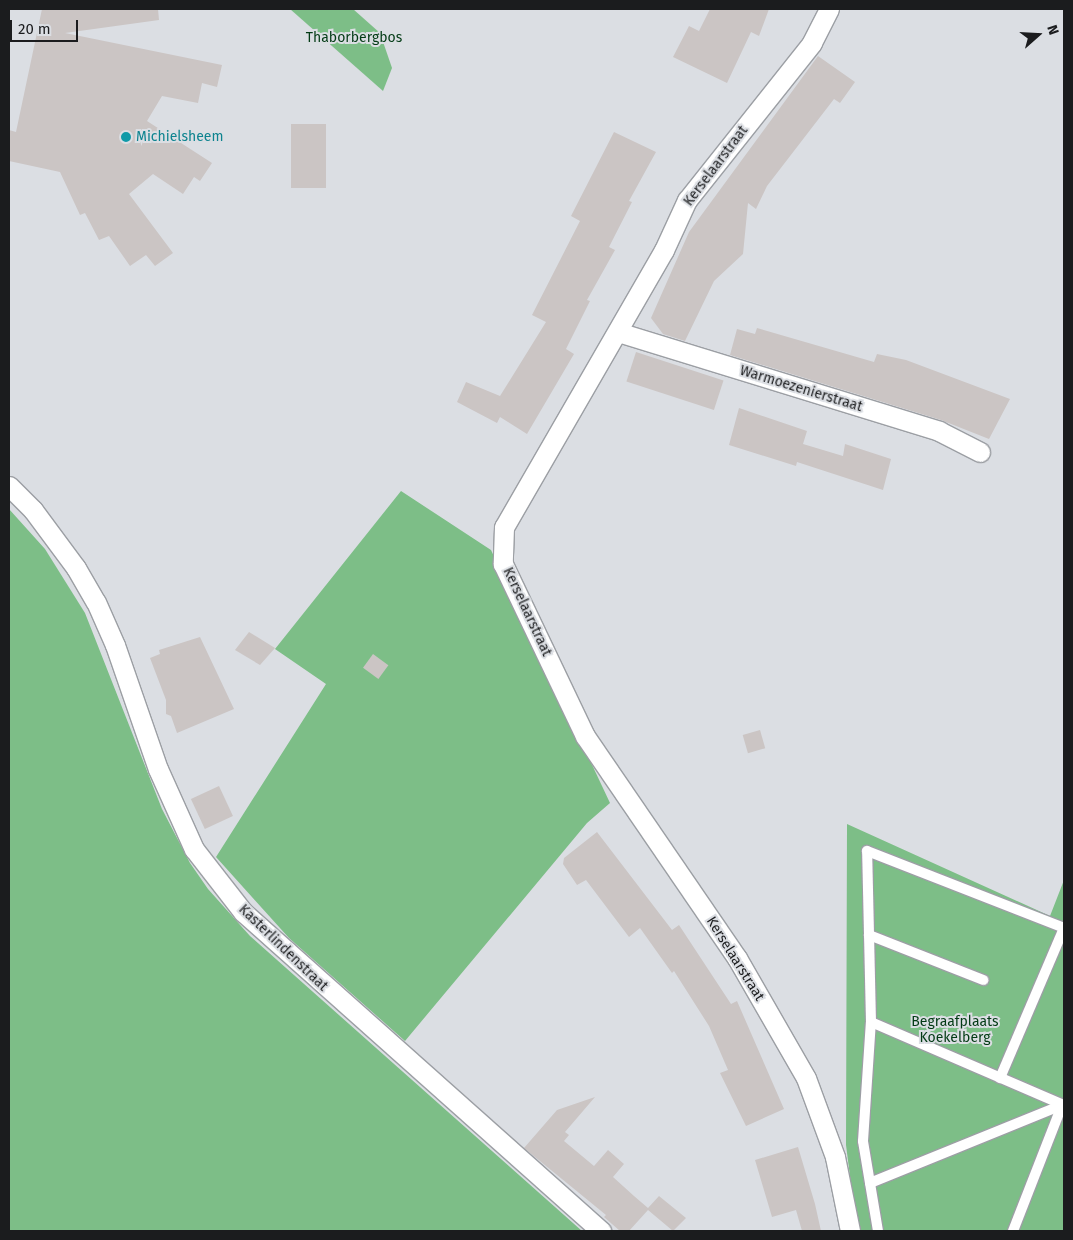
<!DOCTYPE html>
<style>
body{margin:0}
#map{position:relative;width:1073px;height:1240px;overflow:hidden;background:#dbdee3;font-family:"Fira Sans",sans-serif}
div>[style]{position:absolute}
.green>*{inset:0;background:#7dbe87}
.building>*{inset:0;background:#cbc5c4;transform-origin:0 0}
.roads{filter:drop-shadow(1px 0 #9c9fa4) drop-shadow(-1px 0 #9c9fa4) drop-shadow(0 1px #9c9fa4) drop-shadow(0 -1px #9c9fa4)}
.service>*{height:10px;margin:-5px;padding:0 5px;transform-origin:5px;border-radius:5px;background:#fff}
.minor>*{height:19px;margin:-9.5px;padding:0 9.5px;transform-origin:9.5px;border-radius:9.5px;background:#fff}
.dots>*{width:14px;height:14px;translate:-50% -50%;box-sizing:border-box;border:2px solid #dbdee3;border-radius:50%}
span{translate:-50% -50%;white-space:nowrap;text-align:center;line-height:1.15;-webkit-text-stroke:4px #dbdee3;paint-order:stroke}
.park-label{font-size:14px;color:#033b15}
.culture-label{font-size:14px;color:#0d838f}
.left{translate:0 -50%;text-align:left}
.street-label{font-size:14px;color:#1b1c1e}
.frame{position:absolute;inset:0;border:10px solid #1b1c1e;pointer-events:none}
.north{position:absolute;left:1013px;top:10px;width:50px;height:50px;-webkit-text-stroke:4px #dbdee3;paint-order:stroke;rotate:71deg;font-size:14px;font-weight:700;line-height:20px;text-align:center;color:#1b1c1e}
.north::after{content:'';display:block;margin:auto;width:18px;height:22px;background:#1b1c1e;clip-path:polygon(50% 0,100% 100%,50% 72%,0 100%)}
.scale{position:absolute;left:10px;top:20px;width:68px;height:22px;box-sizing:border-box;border:2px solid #1b1c1e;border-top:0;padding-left:6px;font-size:15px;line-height:18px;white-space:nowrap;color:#1b1c1e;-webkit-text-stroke:4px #dbdee3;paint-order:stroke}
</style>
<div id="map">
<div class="green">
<i style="clip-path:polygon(290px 9px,353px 9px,380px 33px,392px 68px,383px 91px)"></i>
<i style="clip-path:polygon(401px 491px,491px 550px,610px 803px,587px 823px,405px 1041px,289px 938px,216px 857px,326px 684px,275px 649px)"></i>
<i style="clip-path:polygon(9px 509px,45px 549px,85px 613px,162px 809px,190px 863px,208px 889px,250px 936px,582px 1231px,9px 1231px)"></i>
<i style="clip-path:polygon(847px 824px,1050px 916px,1064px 880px,1064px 1231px,857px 1231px,846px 1145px)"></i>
</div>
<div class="building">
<i style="clip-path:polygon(42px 9px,158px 9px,159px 20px,65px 33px,222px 65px,217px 87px,202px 83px,198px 103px,162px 96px,147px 121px,212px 163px,200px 181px,194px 177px,183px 194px,153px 174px,129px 194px,173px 253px,155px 266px,146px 255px,130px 266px,109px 236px,99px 240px,85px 213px,80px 215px,60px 172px,9px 161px,9px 130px,16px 132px)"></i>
<i style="clip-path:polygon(710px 9px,769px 9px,759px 36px,751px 32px,727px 83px,673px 57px,689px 26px,699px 31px)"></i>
<i style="clip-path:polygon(818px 56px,855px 82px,840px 103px,834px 99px,767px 186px,756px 209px,748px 203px,743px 254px,714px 281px,685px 341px,663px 334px,651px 318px,689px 232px)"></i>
<i style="left:291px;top:124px;width:35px;height:64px"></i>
<i style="clip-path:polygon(614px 132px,656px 152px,629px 201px,632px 202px,609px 247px,615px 250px,587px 300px,590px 301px,566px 349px,574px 354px,527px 434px,500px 417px,497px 423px,457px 402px,466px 382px,500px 396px,546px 322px,532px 315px,580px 221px,571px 216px)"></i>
<i style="clip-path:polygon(757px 328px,874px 362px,877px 354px,906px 360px,1010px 399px,989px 439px,941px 420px,730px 355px,737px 329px,755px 334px)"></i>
<i style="left:636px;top:352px;width:92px;height:31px;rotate:18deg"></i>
<i style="clip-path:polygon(739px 408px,807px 431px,803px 444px,843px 456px,845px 444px,891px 459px,883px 490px,797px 462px,796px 466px,729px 445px)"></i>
<i style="clip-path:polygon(249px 632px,275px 648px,260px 665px,235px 650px)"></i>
<i style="clip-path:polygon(200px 637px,234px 709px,177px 733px,171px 716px,166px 714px,166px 700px,150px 658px,160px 654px,159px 650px)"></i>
<i style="left:373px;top:654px;width:19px;height:17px;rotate:36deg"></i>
<i style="left:760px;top:730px;width:19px;height:18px;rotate:74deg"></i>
<i style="left:219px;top:786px;width:33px;height:31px;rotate:65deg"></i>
<i style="clip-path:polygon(597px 832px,672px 930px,679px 925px,731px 1004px,737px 1001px,784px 1109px,746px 1126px,720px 1073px,728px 1070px,709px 1026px,674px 971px,672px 973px,640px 928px,629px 937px,586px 880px,577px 885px,563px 864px,564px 858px)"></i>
<i style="clip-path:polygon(595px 1097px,565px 1132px,569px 1135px,564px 1141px,594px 1166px,608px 1150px,624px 1164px,613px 1177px,634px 1196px,648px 1208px,659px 1196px,686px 1218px,673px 1231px,648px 1210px,629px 1231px,620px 1231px,604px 1217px,606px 1215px,524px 1148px,557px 1110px)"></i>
<i style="clip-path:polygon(798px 1147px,815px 1204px,821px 1231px,802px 1231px,796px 1210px,772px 1217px,755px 1160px)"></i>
</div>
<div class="roads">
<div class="service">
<i style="left:869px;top:935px;width:123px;rotate:21.5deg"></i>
<i style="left:871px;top:1022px;width:171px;rotate:-91.3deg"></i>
<i style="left:867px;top:851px;width:212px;rotate:21.3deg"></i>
<i style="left:1000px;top:1078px;width:163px;rotate:-66.9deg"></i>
<i style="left:870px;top:1183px;width:207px;rotate:-22.1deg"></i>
<i style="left:878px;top:1231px;width:91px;rotate:-99.5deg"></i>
<i style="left:863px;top:1141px;width:119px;rotate:-86.2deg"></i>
<i style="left:871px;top:1022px;width:210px;rotate:23.3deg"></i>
<i style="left:1013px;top:1231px;width:135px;rotate:-68.7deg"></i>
</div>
<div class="minor">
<i style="left:829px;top:9px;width:38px;rotate:117deg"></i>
<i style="left:812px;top:43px;width:201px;rotate:128.5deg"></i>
<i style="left:687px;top:200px;width:55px;rotate:114.7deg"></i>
<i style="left:664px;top:250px;width:320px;rotate:120deg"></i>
<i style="left:504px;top:527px;width:37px;rotate:92deg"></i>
<i style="left:503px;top:564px;width:191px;rotate:64.5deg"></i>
<i style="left:585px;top:736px;width:269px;rotate:55.6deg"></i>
<i style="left:737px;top:958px;width:138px;rotate:60.1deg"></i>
<i style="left:806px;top:1078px;width:84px;rotate:69.8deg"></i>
<i style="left:835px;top:1157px;width:76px;rotate:78.5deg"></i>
<i style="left:618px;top:332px;width:336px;rotate:17.1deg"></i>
<i style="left:939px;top:431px;width:46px;rotate:27.1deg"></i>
<i style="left:9px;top:486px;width:34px;rotate:45deg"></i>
<i style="left:33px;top:510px;width:72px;rotate:53.4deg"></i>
<i style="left:76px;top:568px;width:39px;rotate:60deg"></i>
<i style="left:96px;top:602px;width:47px;rotate:66.2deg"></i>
<i style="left:115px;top:645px;width:131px;rotate:70.9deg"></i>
<i style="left:158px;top:769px;width:88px;rotate:65.8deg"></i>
<i style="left:194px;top:849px;width:80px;rotate:52.1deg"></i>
<i style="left:243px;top:912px;width:480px;rotate:41.7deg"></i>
</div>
</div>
<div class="dots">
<i style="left:126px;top:137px;background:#0f9aa8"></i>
</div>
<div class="park-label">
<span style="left:354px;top:38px">Thaborbergbos</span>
<span style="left:955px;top:1030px">Begraafplaats<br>Koekelberg</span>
</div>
<div class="culture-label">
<span class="left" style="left:136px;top:137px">Michielsheem</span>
</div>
<div class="street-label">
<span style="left:716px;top:166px;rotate:-53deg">Kerselaarstraat</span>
<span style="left:801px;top:389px;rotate:17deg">Warmoezenierstraat</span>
<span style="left:527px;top:612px;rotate:65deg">Kerselaarstraat</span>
<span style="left:283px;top:948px;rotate:44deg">Kasterlindenstraat</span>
<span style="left:735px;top:959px;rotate:58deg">Kerselaarstraat</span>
</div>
<div class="frame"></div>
<div class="north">N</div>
<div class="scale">20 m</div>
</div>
